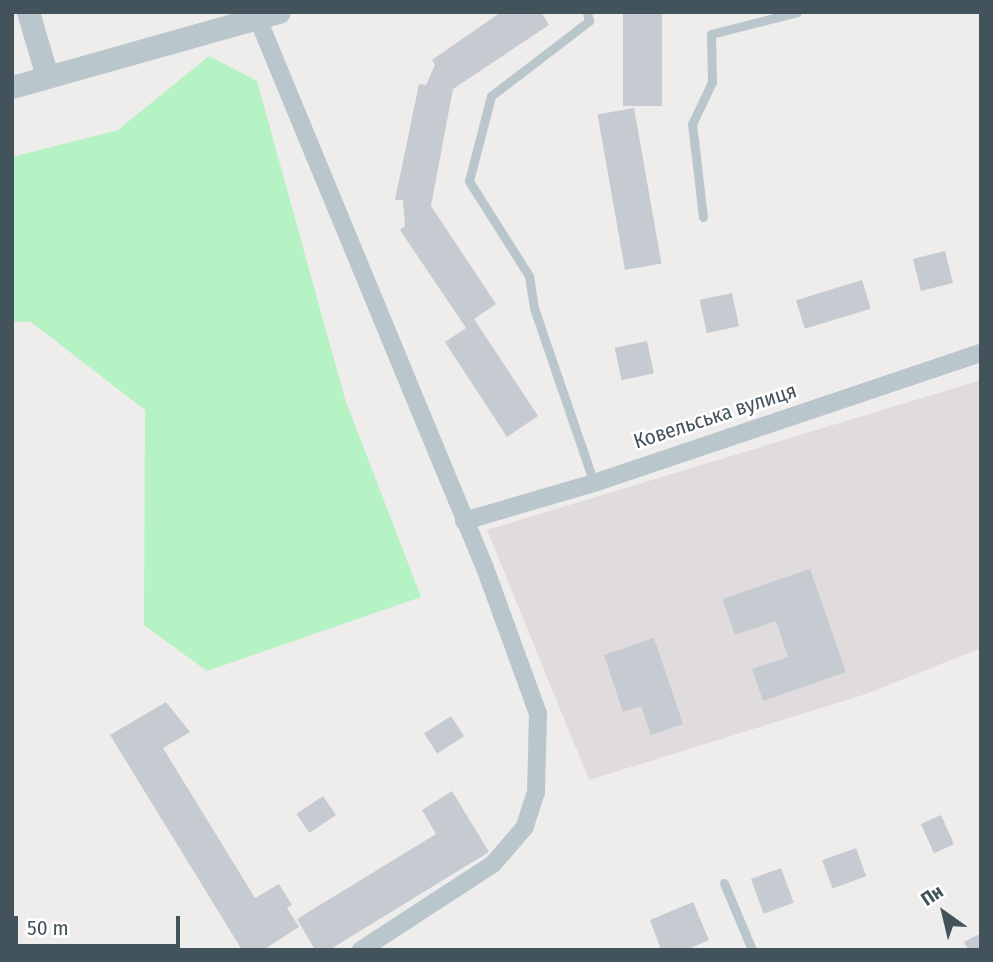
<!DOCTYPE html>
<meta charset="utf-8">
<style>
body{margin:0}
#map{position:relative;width:993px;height:962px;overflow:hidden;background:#efecec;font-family:"Fira Sans Condensed",sans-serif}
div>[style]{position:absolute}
.education>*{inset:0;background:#e0dcde}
.green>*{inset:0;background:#b5f2c4}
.building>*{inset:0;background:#c5cbd0;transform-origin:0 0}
.service>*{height:9px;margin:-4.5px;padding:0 4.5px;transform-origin:4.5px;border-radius:4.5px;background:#b9c7cd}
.minor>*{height:18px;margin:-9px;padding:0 9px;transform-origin:9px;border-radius:9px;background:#b9c7cd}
.tertiary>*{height:23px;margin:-11.5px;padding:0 11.5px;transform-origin:11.5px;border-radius:11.5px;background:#b9c7cd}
span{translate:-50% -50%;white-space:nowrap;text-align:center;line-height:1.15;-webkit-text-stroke:5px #fff;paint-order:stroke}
.street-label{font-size:21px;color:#43535b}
.frame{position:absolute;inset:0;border:14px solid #43535b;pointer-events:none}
.north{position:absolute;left:909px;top:878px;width:70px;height:70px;-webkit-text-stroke:5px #fff;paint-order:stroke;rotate:326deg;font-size:19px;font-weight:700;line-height:28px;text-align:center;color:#43535b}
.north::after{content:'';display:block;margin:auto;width:24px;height:32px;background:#43535b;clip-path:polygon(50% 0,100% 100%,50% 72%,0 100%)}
.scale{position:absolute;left:14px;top:916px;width:166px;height:32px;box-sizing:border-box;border:4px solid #43535b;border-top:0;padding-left:9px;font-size:21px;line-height:24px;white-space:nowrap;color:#43535b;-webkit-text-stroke:5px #fff;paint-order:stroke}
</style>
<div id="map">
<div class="education">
<i style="clip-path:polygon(981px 380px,981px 648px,863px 695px,589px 780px,487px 530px)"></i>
</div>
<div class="green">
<i style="clip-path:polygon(209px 56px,257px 81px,345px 399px,421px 597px,207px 671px,144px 625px,145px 410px,31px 322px,12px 322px,12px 157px,118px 130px)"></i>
</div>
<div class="building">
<i style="clip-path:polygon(501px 12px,541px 12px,549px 25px,453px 89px,431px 206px,496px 304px,474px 319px,538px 416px,507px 437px,445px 342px,466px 328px,400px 230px,405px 226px,403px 200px,395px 200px,419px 84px,426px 85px,435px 65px,432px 60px)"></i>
<i style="left:623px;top:12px;width:39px;height:94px"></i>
<i style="left:634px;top:108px;width:158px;height:37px;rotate:80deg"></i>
<i style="left:945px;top:251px;width:33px;height:33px;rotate:76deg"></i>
<i style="left:862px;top:280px;width:30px;height:69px;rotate:73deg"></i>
<i style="left:732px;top:293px;width:34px;height:33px;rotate:78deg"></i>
<i style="left:647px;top:341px;width:33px;height:33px;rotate:78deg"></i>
<i style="clip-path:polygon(810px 569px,846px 672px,763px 701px,752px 669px,788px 657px,776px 621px,735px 635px,722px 599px)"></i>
<i style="clip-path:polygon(654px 638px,683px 724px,651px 735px,641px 706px,623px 712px,604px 655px)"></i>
<i style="clip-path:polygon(166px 702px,190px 732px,163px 748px,255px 898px,279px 884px,292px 905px,287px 908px,299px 927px,263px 950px,242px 950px,110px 735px)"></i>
<i style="left:451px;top:716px;width:24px;height:32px;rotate:57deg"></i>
<i style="clip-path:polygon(452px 791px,489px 852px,329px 950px,315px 950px,297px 919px,436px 834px,422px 810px)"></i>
<i style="left:323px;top:796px;width:23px;height:32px;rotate:56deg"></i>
<i style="left:941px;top:815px;width:32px;height:22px;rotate:66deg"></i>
<i style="left:856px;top:848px;width:30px;height:36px;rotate:70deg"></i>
<i style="left:781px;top:868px;width:37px;height:32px;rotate:70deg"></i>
<i style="clip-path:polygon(693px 902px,709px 940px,686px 950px,661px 950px,650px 920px)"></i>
<i style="clip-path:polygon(981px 933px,981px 950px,968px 950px,964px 942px)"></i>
</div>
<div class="service">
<i style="left:587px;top:12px;width:9px;rotate:77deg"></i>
<i style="left:589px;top:21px;width:123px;rotate:142.6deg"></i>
<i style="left:491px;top:96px;width:88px;rotate:104.5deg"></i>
<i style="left:469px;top:181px;width:112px;rotate:57.7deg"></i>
<i style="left:529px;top:276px;width:32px;rotate:81deg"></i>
<i style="left:534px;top:308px;width:185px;rotate:71.1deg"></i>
<i style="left:703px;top:217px;width:94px;rotate:-96.7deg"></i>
<i style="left:692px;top:124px;width:47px;rotate:-64.5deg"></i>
<i style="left:712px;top:82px;width:48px;rotate:-91.2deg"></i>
<i style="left:711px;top:34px;width:89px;rotate:-14.3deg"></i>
<i style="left:724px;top:883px;width:73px;rotate:67.3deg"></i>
</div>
<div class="minor">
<i style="left:258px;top:19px;width:594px;rotate:67.54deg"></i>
<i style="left:485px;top:568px;width:155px;rotate:70deg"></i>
<i style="left:538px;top:714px;width:78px;rotate:91.5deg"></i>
<i style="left:536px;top:792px;width:38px;rotate:108deg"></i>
<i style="left:524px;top:828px;width:48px;rotate:130.7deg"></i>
<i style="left:493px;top:864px;width:158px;rotate:146.9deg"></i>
<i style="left:464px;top:521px;width:135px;rotate:-16.3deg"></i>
<i style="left:594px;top:483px;width:408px;rotate:-18.6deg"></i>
</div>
<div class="tertiary">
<i style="left:28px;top:12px;width:67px;rotate:73.5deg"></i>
<i style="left:12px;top:87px;width:277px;rotate:-15.7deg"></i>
</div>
<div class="street-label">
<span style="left:715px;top:416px;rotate:-18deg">Ковельська вулиця</span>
</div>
<div class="frame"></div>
<div class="north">Пн</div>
<div class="scale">50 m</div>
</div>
